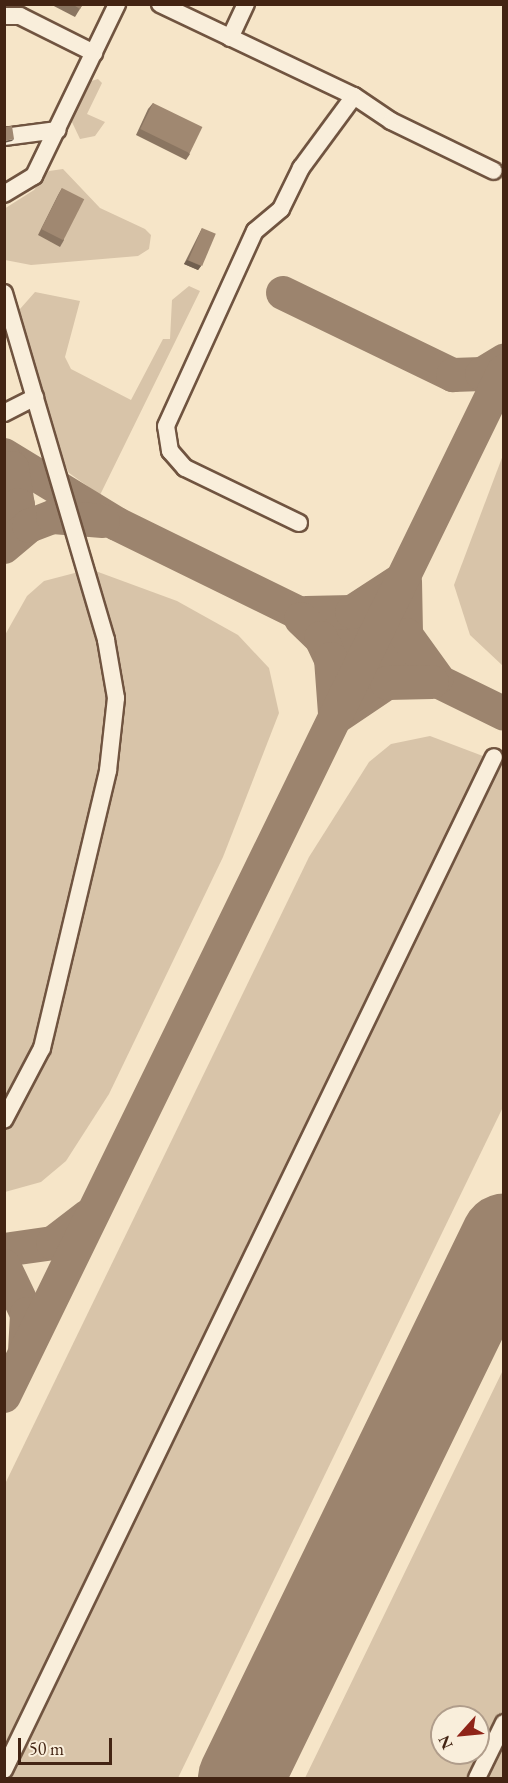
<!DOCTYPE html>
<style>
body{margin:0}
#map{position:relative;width:508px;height:1783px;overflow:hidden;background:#f6e5c8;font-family:"EB Garamond",serif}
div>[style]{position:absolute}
.green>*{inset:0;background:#d8c4a9}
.taxiway>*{height:34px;margin:-17px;padding:0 17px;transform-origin:17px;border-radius:17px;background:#9c846e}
.runway>*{height:86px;margin:-43px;padding:0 43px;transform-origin:43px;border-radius:43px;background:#9c846e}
.roads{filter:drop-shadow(2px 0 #705440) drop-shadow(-2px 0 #705440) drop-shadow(0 2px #705440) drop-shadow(0 -2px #705440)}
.minor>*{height:16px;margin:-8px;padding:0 8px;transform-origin:8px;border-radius:8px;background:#f9eedb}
.wall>*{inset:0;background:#8a7561}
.shaded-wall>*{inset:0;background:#705f4f}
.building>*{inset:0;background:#a08871;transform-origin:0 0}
span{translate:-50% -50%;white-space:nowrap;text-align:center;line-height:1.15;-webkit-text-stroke:4.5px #f9eedb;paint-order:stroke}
.frame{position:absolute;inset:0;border:6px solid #432413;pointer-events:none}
.north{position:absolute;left:430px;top:1705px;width:60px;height:60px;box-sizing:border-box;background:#f9eedb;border:2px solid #b09d8b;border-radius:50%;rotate:243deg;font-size:16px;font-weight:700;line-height:24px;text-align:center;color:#432413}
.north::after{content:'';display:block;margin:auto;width:21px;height:27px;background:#8f2418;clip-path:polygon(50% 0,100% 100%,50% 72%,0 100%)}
.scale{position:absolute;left:18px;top:1738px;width:94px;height:27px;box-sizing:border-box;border:3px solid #432413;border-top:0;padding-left:8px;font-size:18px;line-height:21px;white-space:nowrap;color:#432413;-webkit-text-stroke:4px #f9eedb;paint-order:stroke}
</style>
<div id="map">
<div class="green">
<i style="clip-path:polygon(98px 79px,102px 83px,87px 114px,105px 122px,95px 136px,80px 139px,71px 120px,88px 82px)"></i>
<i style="clip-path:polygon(63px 169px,100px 208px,145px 229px,151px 235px,149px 249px,138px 256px,31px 265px,5px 260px,4px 209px,34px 190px,49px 171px)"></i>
<i style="clip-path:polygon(189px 286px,200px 291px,100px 495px,69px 473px,58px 450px,18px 319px,20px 309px,35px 292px,80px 301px,65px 357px,71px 369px,131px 400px,163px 339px,170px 339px,172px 300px)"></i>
<i style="clip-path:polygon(503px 455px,503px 666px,470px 635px,454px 585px)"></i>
<i style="clip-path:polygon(90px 569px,177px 601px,238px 635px,269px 668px,279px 713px,223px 857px,109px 1094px,66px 1161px,41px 1182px,5px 1192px,5px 635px,27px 596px,44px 581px)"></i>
<i style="clip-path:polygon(430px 736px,504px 764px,503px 1107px,178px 1778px,5px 1778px,4px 1486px,309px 857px,369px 762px,391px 744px)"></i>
<i style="clip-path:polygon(evenodd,503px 1370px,503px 1778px,305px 1778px,503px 1370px,442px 1717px,478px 1717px,478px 1753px,442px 1753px,442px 1717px)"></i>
</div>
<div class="taxiway">
<i style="left:283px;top:293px;width:189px;rotate:25.8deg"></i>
<i style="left:453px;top:375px;width:29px;rotate:-2deg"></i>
<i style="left:482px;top:374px;width:26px;rotate:-31deg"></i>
<i style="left:4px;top:455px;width:132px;rotate:31.4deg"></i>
<i style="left:117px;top:524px;width:431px;rotate:26.1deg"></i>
<i style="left:4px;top:459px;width:12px;rotate:48deg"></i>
<i style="left:12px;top:468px;width:37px;rotate:81deg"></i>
<i style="left:18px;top:505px;width:34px;rotate:114deg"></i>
<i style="left:4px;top:547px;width:33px;rotate:-40deg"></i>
<i style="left:29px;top:526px;width:26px;rotate:-21deg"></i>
<i style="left:53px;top:517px;width:50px;rotate:4.6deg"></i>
<i style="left:405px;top:581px;width:54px;rotate:88.9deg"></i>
<i style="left:406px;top:635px;width:53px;rotate:54.2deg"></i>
<i style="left:306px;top:613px;width:46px;rotate:-1.2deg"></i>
<i style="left:352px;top:612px;width:55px;rotate:-33.1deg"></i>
<i style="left:301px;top:619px;width:28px;rotate:44deg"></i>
<i style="left:321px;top:638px;width:23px;rotate:65deg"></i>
<i style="left:331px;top:659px;width:54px;rotate:85.8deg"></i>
<i style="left:338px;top:716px;width:59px;rotate:-34deg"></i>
<i style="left:387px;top:683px;width:45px;rotate:-1.3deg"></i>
<i style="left:4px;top:1250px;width:49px;rotate:-8.1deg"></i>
<i style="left:53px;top:1243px;width:44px;rotate:-37.6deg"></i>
<i style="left:4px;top:1266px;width:53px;rotate:64.4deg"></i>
<i style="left:27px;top:1314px;width:34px;rotate:93deg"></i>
<i style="left:4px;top:1396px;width:1140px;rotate:-64deg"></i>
</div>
<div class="runway">
<i style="left:241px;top:1778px;width:602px;rotate:-64.07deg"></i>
</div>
<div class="roads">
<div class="minor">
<i style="left:160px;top:4px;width:215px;rotate:25.4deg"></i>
<i style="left:354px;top:96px;width:45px;rotate:34deg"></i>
<i style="left:391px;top:121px;width:114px;rotate:25.9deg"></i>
<i style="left:4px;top:16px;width:16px"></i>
<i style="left:20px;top:16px;width:83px;rotate:26.6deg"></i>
<i style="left:230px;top:38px;width:38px;rotate:-65deg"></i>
<i style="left:4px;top:137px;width:54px;rotate:-7.4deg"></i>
<i style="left:4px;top:194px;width:35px;rotate:-31deg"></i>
<i style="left:34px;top:176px;width:191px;rotate:-64.2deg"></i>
<i style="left:4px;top:293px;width:362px;rotate:73.6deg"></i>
<i style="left:106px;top:640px;width:59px;rotate:80.2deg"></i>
<i style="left:116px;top:698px;width:73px;rotate:96.3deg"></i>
<i style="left:108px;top:771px;width:285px;rotate:103.4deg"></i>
<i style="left:42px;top:1048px;width:81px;rotate:117.8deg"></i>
<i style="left:4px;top:413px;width:35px;rotate:-27deg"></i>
<i style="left:299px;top:523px;width:127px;rotate:-154.2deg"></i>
<i style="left:185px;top:468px;width:23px;rotate:-131deg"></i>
<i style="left:170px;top:451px;width:25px;rotate:-99deg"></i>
<i style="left:166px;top:426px;width:214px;rotate:-65.5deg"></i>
<i style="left:255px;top:231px;width:34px;rotate:-40deg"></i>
<i style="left:281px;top:209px;width:46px;rotate:-64deg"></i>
<i style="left:301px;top:168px;width:89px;rotate:-53.6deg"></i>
<i style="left:4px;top:1770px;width:1125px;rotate:-64.19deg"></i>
<i style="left:477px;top:1778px;width:61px;rotate:-63.9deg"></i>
</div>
</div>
<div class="wall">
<i style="clip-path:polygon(50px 4px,83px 4px,75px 17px)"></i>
<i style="clip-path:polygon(153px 103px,190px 154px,186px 160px,136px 135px,148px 109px)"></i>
<i style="clip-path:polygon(62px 188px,64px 240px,60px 247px,38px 235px,58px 195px)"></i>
<i style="clip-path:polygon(202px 228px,201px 266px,198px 270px,184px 264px)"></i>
</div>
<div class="shaded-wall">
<i style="clip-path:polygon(14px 139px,12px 141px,4px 143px,4px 141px)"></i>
<i style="clip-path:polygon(187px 260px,201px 266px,198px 270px,184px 264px)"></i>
</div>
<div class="building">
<i style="clip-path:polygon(72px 4px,83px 4px,80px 9px)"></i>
<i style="left:153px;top:103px;width:55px;height:29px;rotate:26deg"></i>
<i style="clip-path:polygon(12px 126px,14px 139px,4px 141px,4px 127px)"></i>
<i style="left:62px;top:188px;width:25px;height:46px;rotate:27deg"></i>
<i style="left:202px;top:228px;width:15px;height:35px;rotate:23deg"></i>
</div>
<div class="frame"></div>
<div class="north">N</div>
<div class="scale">50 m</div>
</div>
